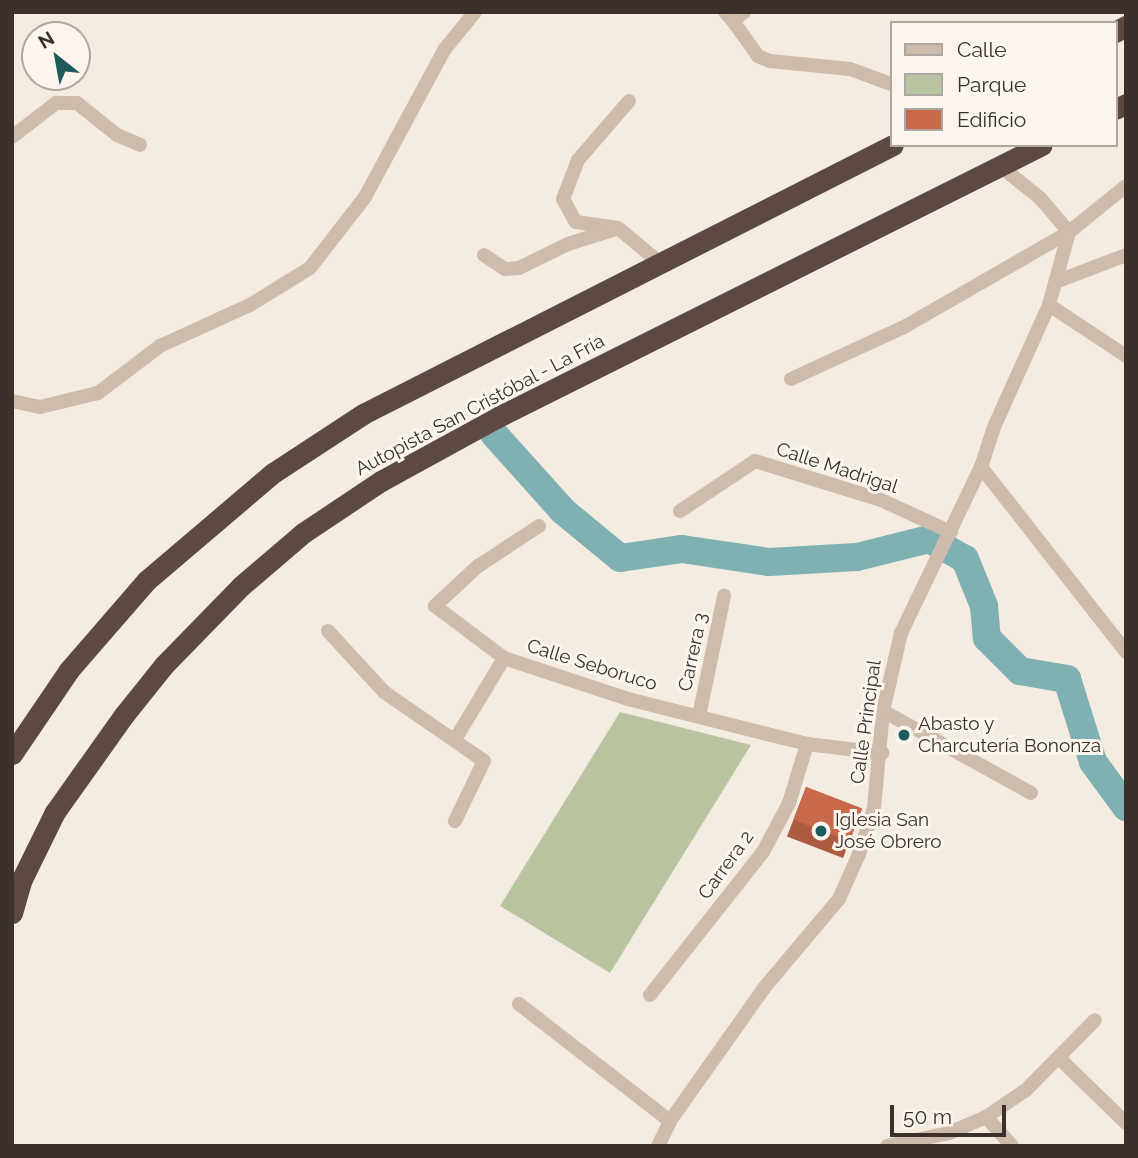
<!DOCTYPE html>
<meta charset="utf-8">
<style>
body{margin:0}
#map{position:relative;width:1138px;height:1158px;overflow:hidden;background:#f4ebe1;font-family:Raleway,sans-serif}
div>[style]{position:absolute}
.green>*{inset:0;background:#b8c4a0}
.river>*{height:28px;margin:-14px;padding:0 14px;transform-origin:14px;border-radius:14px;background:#7fb0b2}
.street>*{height:14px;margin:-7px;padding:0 7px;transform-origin:7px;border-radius:7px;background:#cdbbac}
.highway>*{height:21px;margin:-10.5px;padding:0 10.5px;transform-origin:10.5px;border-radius:10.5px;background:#5c4a42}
.wall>*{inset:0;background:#ac5a40;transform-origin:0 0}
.building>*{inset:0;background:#c8694b;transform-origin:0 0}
.dots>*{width:19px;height:19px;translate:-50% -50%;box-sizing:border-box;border:4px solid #fbf5ee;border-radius:50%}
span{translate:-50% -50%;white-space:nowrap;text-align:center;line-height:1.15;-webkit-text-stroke:6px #fbf5ee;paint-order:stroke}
.street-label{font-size:19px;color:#3b302b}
.poi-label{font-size:19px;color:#3b302b}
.left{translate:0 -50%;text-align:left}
.frame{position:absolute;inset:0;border:14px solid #3b302b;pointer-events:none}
.legend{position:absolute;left:890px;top:21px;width:228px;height:126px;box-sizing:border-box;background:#fbf5ee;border:2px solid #aea6a0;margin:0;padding:9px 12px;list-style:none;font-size:21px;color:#3b302b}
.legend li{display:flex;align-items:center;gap:14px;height:35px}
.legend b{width:35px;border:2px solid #aea6a0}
.north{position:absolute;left:21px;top:21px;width:70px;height:70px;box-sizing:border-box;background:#fbf5ee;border:2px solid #aea6a0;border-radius:50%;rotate:329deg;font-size:19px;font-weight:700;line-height:28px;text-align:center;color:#3b302b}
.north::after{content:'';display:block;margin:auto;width:24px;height:32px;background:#1f5a5e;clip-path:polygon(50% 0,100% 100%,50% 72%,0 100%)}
.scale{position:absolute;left:890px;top:1105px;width:116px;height:32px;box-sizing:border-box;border:4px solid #3b302b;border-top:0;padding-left:9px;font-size:21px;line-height:24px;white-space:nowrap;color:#3b302b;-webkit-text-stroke:5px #fbf5ee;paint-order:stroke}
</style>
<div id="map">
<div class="green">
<i style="clip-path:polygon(620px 712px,751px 745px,610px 973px,500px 906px)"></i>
</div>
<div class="river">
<i style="left:494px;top:434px;width:103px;rotate:48.1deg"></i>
<i style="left:563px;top:511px;width:74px;rotate:39.5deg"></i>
<i style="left:620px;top:558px;width:63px;rotate:-8.3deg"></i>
<i style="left:682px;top:549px;width:88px;rotate:8.5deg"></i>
<i style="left:769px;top:562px;width:88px;rotate:-3.3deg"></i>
<i style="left:857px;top:557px;width:74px;rotate:-14deg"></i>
<i style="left:929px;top:539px;width:41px;rotate:29.1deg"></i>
<i style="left:965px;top:559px;width:51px;rotate:68deg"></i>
<i style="left:984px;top:606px;width:32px;rotate:85deg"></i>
<i style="left:987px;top:638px;width:47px;rotate:45deg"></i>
<i style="left:1020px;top:671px;width:48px;rotate:9.7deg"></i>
<i style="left:1067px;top:679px;width:87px;rotate:72.6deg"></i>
<i style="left:1093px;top:762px;width:56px;rotate:53.7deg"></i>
</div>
<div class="street">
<i style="left:725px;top:12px;width:12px;rotate:48deg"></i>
<i style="left:733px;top:21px;width:14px;rotate:-39deg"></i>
<i style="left:733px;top:21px;width:43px;rotate:54.5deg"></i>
<i style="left:758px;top:56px;width:13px;rotate:23deg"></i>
<i style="left:770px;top:61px;width:80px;rotate:5.7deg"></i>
<i style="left:850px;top:69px;width:44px;rotate:20.1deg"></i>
<i style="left:629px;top:101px;width:78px;rotate:130.8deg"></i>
<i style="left:578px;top:160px;width:42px;rotate:111deg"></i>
<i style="left:563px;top:199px;width:26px;rotate:61deg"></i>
<i style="left:576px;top:222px;width:42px;rotate:8.1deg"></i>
<i style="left:618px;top:228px;width:55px;rotate:39.8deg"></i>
<i style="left:12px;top:137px;width:56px;rotate:-37.7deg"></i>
<i style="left:56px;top:103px;width:21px"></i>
<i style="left:77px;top:103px;width:51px;rotate:38.7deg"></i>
<i style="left:117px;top:135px;width:25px;rotate:23deg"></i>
<i style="left:1000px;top:166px;width:51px;rotate:38.7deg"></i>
<i style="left:1040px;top:198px;width:45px;rotate:49.5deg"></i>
<i style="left:484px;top:255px;width:25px;rotate:34deg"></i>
<i style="left:505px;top:269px;width:14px;rotate:-4deg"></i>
<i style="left:519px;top:268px;width:55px;rotate:-26.1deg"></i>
<i style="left:568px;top:244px;width:50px;rotate:-17.4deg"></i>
<i style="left:1058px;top:281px;width:73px;rotate:-20.9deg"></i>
<i style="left:1049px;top:305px;width:92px;rotate:33.5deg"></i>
<i style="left:791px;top:379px;width:124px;rotate:-24.7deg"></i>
<i style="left:904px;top:327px;width:190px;rotate:-29.9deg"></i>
<i style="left:1069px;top:232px;width:73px;rotate:-38.9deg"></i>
<i style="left:12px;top:401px;width:29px;rotate:12deg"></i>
<i style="left:40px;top:407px;width:60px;rotate:-13.6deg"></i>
<i style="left:98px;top:393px;width:78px;rotate:-37.2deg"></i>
<i style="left:160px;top:346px;width:99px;rotate:-24.5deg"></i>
<i style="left:250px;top:305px;width:70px;rotate:-31.7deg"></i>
<i style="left:310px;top:268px;width:90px;rotate:-52.2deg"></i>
<i style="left:365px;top:197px;width:167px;rotate:-61.7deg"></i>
<i style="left:444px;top:50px;width:49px;rotate:-50.8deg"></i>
<i style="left:981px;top:467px;width:235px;rotate:51.9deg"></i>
<i style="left:680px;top:511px;width:90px;rotate:-33.7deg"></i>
<i style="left:755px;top:461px;width:132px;rotate:17.2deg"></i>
<i style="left:881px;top:500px;width:77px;rotate:24.6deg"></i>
<i style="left:539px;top:526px;width:73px;rotate:146.7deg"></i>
<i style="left:478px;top:566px;width:59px;rotate:137.1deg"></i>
<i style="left:435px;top:606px;width:86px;rotate:37deg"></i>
<i style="left:504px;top:658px;width:131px;rotate:18.3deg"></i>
<i style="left:628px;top:699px;width:185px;rotate:14.1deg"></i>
<i style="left:807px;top:744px;width:76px;rotate:6.8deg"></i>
<i style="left:328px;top:631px;width:83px;rotate:47.4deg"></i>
<i style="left:384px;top:692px;width:121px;rotate:34.6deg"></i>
<i style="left:484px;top:761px;width:67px;rotate:115.8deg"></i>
<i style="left:883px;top:711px;width:169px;rotate:29deg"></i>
<i style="left:699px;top:716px;width:123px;rotate:-78.2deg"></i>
<i style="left:456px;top:738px;width:93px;rotate:-59deg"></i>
<i style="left:650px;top:995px;width:182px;rotate:-51.7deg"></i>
<i style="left:763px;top:852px;width:55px;rotate:-62deg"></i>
<i style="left:789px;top:803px;width:62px;rotate:-73deg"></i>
<i style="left:519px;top:1004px;width:191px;rotate:37.8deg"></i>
<i style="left:1060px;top:1059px;width:92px;rotate:44.1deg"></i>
<i style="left:986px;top:1117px;width:39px;rotate:48deg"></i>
<i style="left:658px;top:1146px;width:28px;rotate:-64deg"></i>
<i style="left:670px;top:1121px;width:163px;rotate:-54.7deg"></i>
<i style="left:764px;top:988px;width:116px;rotate:-49.9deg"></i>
<i style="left:839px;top:899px;width:49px;rotate:-66deg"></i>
<i style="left:859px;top:854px;width:48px;rotate:-71.9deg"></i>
<i style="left:874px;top:808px;width:97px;rotate:-84.7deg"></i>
<i style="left:883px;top:711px;width:80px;rotate:-77deg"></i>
<i style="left:901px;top:633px;width:184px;rotate:-64.3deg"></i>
<i style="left:981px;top:467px;width:42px;rotate:-72deg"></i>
<i style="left:994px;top:427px;width:134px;rotate:-65.7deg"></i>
<i style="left:1049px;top:305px;width:76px;rotate:-74.7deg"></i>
<i style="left:887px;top:1146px;width:63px;rotate:-11.8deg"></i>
<i style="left:949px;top:1133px;width:40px;rotate:-23.4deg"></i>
<i style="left:986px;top:1117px;width:48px;rotate:-34deg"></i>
<i style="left:1026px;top:1090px;width:98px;rotate:-45.4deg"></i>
</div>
<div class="highway">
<i style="left:1115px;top:32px;width:13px;rotate:-29deg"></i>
<i style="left:1115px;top:109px;width:12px;rotate:-24deg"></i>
<i style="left:12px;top:754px;width:102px;rotate:-55.8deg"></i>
<i style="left:69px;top:670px;width:118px;rotate:-49.1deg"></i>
<i style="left:146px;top:581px;width:167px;rotate:-40.4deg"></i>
<i style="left:273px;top:473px;width:108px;rotate:-33.2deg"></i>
<i style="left:363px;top:414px;width:594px;rotate:-26.91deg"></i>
<i style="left:12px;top:913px;width:35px;rotate:-74deg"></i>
<i style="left:22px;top:879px;width:75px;rotate:-63.8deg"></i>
<i style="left:55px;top:812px;width:119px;rotate:-54.6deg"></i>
<i style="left:124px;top:715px;width:64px;rotate:-51.3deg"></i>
<i style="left:164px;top:665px;width:110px;rotate:-45.7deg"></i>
<i style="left:241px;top:586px;width:82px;rotate:-40.5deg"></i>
<i style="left:303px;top:533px;width:94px;rotate:-33.7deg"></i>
<i style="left:381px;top:481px;width:131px;rotate:-28.7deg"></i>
<i style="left:496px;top:418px;width:610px;rotate:-26.57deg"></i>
</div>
<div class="wall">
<i style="left:806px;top:787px;width:60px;height:53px;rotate:21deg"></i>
</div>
<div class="building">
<i style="left:806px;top:787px;width:60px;height:35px;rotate:21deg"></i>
</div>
<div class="dots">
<i style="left:904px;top:735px;background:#1f5a5e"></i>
<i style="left:821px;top:831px;background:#1f5a5e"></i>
</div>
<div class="street-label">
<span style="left:480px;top:405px;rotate:-28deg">Autopista San Cristóbal - La Fría</span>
<span style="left:837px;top:468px;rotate:18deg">Calle Madrigal</span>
<span style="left:693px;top:652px;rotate:-78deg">Carrera 3</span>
<span style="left:592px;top:665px;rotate:17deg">Calle Seboruco</span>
<span style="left:866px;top:722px;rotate:-82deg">Calle Principal</span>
<span style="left:726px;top:865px;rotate:-54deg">Carrera 2</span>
</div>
<div class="poi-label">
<span class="left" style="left:918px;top:735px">Abasto y<br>Charcutería Bononza</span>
<span class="left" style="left:835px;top:831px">Iglesia San<br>José Obrero</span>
</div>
<div class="frame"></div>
<ul class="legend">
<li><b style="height:9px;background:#cdbbac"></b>Calle</li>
<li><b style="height:19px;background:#b8c4a0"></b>Parque</li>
<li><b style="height:19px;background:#c8694b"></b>Edificio</li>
</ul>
<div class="north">N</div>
<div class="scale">50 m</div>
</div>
